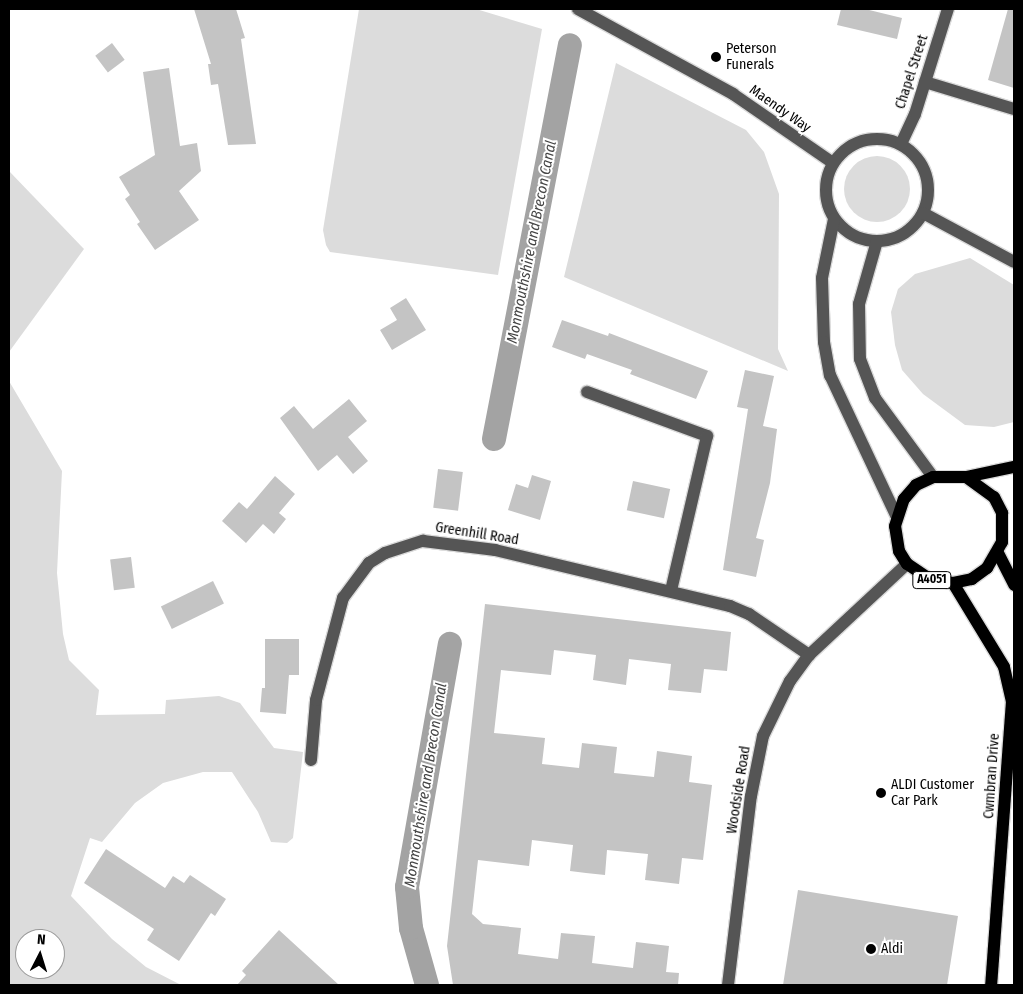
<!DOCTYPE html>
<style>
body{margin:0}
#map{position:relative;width:1023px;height:994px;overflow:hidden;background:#fff;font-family:"Fira Sans Condensed",sans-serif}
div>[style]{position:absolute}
.green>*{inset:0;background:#dcdcdc}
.round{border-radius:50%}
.canal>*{height:24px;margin:-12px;padding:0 12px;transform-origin:12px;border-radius:12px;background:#a3a3a3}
.building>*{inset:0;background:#c4c4c4;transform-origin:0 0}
.roads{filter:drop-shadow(1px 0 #dbdbdb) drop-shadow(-1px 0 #dbdbdb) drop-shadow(0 1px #dbdbdb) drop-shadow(0 -1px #dbdbdb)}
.minor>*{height:12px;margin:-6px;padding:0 6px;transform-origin:6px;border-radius:6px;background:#555}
.minor>.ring{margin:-6px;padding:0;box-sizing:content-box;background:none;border:12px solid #555;border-radius:50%}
.major>*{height:12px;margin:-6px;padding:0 6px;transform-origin:6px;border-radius:6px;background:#000}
.dots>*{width:14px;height:14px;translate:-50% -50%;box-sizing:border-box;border:2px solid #fff;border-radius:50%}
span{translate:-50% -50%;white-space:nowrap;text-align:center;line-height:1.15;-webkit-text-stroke:4px #fff;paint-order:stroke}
.shield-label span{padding:1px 4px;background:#fff;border:1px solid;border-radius:4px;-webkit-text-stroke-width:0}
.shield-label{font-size:12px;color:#000;font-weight:700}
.poi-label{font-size:14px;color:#000}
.left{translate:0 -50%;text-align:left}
.street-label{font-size:14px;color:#000}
.water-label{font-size:15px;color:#444;font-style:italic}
.frame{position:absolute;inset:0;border:10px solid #000;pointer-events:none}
.north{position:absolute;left:15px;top:929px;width:50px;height:50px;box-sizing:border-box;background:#fff;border:1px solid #999;border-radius:50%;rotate:5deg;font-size:14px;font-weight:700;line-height:20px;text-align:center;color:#000}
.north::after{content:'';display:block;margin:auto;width:18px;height:22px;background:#000;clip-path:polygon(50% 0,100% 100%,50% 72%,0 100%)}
</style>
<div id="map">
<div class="green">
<i style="clip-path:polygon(359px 9px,476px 9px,542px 29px,498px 275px,330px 252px,326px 245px,323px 230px)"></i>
<i style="clip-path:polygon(616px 63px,746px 130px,764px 152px,779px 194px,778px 349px,788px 371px,564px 277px)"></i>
<i class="round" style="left:844px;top:156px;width:66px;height:66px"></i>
<i style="clip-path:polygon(9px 171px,84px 249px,9px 352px)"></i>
<i style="clip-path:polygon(970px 258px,1014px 285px,1014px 422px,994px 427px,965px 425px,923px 394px,902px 370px,895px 345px,891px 312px,898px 289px,915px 274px)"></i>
<i style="clip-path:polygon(evenodd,9px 381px,62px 471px,57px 573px,63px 634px,69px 660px,99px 690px,96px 715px,165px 714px,166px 700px,219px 696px,240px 703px,274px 748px,303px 752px,293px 838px,287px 843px,271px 842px,258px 812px,232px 772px,203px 772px,163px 783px,135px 803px,102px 842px,90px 838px,71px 896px,112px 939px,146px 967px,181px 985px,9px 985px,9px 381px,25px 939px,55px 939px,55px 969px,25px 969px,25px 939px)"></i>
</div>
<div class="canal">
<i style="left:494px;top:439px;width:401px;rotate:-79.1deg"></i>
<i style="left:427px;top:985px;width:59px;rotate:-105.7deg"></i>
<i style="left:411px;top:928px;width:41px;rotate:-95.6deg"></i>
<i style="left:407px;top:887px;width:247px;rotate:-80deg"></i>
</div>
<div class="building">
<i style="clip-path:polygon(194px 9px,236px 9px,245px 38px,241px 39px,256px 144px,228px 145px,218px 84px,211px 85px,208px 64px,211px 64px)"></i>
<i style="clip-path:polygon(841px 9px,865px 9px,902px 18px,897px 39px,837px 25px)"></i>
<i style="clip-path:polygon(1008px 9px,1014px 9px,1014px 88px,988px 80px)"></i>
<i style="left:112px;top:43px;width:21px;height:21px;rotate:53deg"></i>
<i style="clip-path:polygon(169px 68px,180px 146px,197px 143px,201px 171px,179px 191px,199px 220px,155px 250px,137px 224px,140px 222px,125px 199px,130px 195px,119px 177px,155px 155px,143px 72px)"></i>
<i style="clip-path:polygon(406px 298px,426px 330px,392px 350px,380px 330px,397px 320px,390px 308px)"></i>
<i style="clip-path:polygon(562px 320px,608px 336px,609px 333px,708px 371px,696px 399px,630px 374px,632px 370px,615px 364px,587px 354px,585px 359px,552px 347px)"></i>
<i style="clip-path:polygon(745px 370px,774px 376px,763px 426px,777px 429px,770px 483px,756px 538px,764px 540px,756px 577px,723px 570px,748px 409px,737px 407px)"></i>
<i style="clip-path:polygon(349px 399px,367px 421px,348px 437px,368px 461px,353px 474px,337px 455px,318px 471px,280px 418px,294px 406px,313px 429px)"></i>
<i style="left:438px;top:469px;width:25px;height:39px;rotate:7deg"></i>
<i style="clip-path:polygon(532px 475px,551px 481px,540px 520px,508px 510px,516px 484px,528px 488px)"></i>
<i style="clip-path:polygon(275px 476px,295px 494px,279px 513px,286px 519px,274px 534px,263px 524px,246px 543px,222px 521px,239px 502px,247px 509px)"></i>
<i style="left:633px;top:481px;width:38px;height:30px;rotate:12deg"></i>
<i style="left:131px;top:557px;width:31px;height:21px;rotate:83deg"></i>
<i style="left:213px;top:581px;width:25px;height:58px;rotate:64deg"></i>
<i style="clip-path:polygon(485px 604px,731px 632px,727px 671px,704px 669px,701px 693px,668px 690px,671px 664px,629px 659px,626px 685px,593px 680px,596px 655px,554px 650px,551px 675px,501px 670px,494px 733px,545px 738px,542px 764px,579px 768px,582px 743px,617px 747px,614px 773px,654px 777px,657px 751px,692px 756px,689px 782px,712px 785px,703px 860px,682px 858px,679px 884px,645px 880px,648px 854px,607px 850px,605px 875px,586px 873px,570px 871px,573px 845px,532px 840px,529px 866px,478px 860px,472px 914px,483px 924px,521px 928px,518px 954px,558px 959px,561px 933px,595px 936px,592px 963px,633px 968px,636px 942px,669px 946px,666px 972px,679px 973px,678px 985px,453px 985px,447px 946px)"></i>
<i style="clip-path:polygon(265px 639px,299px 639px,299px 675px,289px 675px,286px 714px,260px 712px,262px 688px,265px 688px)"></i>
<i style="clip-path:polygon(106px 849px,165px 888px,173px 876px,184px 883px,190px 875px,226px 899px,215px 916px,211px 913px,179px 961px,147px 940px,154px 929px,84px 883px)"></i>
<i style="clip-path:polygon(798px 890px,958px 916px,947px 985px,783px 985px)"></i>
<i style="clip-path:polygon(279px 930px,339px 985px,237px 985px,246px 975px,242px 971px)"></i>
</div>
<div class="roads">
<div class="minor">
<i style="left:578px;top:9px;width:177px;rotate:28.7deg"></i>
<i style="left:733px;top:94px;width:121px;rotate:34.6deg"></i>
<i style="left:925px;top:82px;width:93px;rotate:16.9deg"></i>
<i class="ring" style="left:826px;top:139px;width:90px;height:90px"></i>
<i style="left:901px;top:144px;width:33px;rotate:-65deg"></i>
<i style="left:915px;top:114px;width:110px;rotate:-72.6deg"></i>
<i style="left:923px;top:213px;width:103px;rotate:28.3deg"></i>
<i style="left:834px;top:219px;width:60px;rotate:101.5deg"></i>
<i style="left:822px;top:278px;width:64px;rotate:88.2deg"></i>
<i style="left:824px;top:342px;width:34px;rotate:80deg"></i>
<i style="left:830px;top:375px;width:155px;rotate:64.8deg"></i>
<i style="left:877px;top:241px;width:66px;rotate:105.9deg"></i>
<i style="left:859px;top:304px;width:55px;rotate:89deg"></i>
<i style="left:860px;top:359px;width:42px;rotate:69deg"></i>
<i style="left:875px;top:398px;width:98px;rotate:53.7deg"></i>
<i style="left:587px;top:392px;width:128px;rotate:20.1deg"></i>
<i style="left:707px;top:436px;width:159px;rotate:103.1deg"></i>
<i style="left:311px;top:760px;width:60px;rotate:-85.2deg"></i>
<i style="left:316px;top:700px;width:106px;rotate:-75.2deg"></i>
<i style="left:343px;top:598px;width:44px;rotate:-53.4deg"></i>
<i style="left:369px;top:563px;width:19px;rotate:-32deg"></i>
<i style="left:385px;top:553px;width:40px;rotate:-18deg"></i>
<i style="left:423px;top:541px;width:73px;rotate:7.1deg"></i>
<i style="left:495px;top:550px;width:242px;rotate:13.4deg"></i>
<i style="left:730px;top:606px;width:21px;rotate:23deg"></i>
<i style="left:749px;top:614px;width:73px;rotate:34.3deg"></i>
<i style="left:728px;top:985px;width:190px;rotate:-83.1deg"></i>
<i style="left:751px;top:796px;width:61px;rotate:-78.7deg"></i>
<i style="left:763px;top:736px;width:61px;rotate:-63.9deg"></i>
<i style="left:790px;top:681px;width:32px;rotate:-54deg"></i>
<i style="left:809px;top:655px;width:134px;rotate:-42.9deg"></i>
</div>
<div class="major">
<i style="left:966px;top:477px;width:34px;rotate:36deg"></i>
<i style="left:994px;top:497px;width:18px;rotate:63deg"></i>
<i style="left:1002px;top:513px;width:29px;rotate:90deg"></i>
<i style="left:1002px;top:542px;width:30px;rotate:120deg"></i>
<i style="left:987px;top:568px;width:19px;rotate:144deg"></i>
<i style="left:972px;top:579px;width:19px;rotate:168deg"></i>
<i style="left:953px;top:583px;width:22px;rotate:-172deg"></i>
<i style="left:931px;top:580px;width:29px;rotate:-146deg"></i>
<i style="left:907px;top:564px;width:15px;rotate:-122deg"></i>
<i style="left:899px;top:551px;width:25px;rotate:-99deg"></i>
<i style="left:895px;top:526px;width:28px;rotate:-72deg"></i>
<i style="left:904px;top:499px;width:18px;rotate:-49deg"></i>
<i style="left:916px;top:485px;width:19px;rotate:-25deg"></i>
<i style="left:933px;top:477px;width:33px"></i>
<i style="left:966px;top:477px;width:49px;rotate:-11.8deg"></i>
<i style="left:998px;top:553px;width:36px;rotate:63deg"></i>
<i style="left:953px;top:583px;width:98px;rotate:58.7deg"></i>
<i style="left:1004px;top:667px;width:35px;rotate:77deg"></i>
<i style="left:1012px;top:701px;width:285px;rotate:94.2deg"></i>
</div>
</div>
<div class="dots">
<i style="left:716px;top:57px;background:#000"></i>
<i style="left:881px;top:793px;background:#000"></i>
<i style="left:871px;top:949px;background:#000"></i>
</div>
<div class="shield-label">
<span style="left:932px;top:580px">A4051</span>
</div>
<div class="poi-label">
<span class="left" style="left:726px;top:57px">Peterson<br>Funerals</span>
<span class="left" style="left:891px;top:793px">ALDI Customer<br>Car Park</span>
<span class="left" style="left:881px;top:949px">Aldi</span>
</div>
<div class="street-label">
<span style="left:912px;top:72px;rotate:-72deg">Chapel Street</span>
<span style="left:780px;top:109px;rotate:35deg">Maendy Way</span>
<span style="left:477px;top:534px;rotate:9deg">Greenhill Road</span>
<span style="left:992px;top:776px;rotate:-86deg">Cwmbran Drive</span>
<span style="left:739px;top:790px;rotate:-81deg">Woodside Road</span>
</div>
<div class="water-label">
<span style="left:532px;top:242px;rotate:-79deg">Monmouthshire and Brecon Canal</span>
<span style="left:426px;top:785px;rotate:-81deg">Monmouthshire and Brecon Canal</span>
</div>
<div class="frame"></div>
<div class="north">N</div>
</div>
